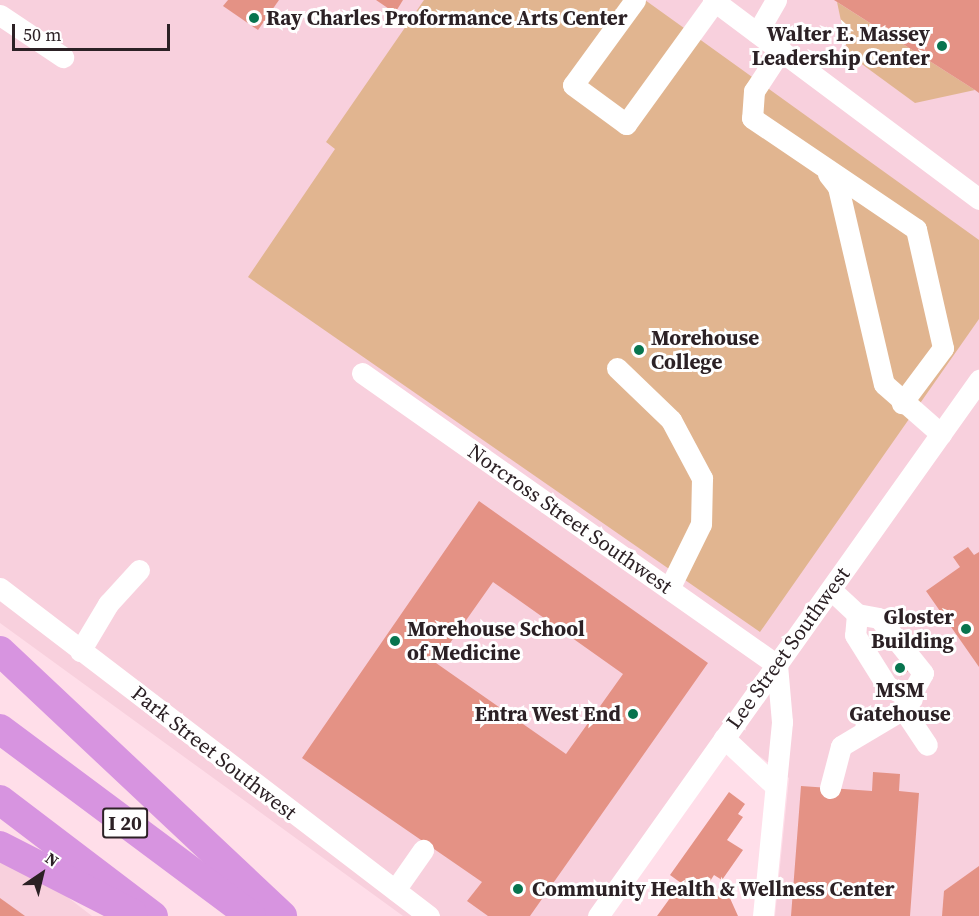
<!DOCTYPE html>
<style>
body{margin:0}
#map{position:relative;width:979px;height:916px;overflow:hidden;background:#ffdee9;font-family:"Source Serif 4",serif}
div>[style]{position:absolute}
.built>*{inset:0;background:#f8d0dd}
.green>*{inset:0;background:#e1b590}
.building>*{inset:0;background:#e49285;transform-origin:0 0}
.minor>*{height:21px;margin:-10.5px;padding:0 10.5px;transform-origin:10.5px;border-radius:10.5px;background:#fff}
.highway>*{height:30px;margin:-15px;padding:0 15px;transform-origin:15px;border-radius:15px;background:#d794e0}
.dots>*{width:16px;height:16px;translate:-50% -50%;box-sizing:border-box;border:3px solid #fff;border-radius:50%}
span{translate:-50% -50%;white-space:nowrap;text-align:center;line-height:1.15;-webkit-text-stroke:6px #fff;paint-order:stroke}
.shield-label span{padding:2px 4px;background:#fff;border:2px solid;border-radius:4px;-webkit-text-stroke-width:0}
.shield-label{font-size:20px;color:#2c2125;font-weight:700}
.poi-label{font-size:21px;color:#2c2125;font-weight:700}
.left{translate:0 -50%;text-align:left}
.right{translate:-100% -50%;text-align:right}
.street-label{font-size:21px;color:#2c2125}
.north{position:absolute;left:12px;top:844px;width:60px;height:60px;-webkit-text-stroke:4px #fff;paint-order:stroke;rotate:35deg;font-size:16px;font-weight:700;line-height:24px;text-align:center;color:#2c2125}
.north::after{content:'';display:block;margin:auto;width:21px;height:27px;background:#2c2125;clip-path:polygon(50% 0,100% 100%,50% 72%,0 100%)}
.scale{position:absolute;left:12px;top:24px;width:158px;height:27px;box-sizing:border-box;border:3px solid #2c2125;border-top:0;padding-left:8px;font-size:18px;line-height:21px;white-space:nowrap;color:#2c2125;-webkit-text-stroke:4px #fff;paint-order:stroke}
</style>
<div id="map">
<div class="built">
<i style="clip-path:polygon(0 0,979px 0,979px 374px,782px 666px,979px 398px,979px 916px,775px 916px,789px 778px,727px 732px,609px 916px,403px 916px,0 623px)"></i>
<i style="clip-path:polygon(0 845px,92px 916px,0 916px)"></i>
</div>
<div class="green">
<i style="clip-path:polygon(424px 0,645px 0,979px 240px,979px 319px,760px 632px,248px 277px,335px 149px,326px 142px)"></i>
<i style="clip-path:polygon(837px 2px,975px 90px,915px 103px,848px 54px)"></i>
</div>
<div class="building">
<i style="clip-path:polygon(228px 0,279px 0,258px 30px,223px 6px)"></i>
<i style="clip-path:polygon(376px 0,403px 0,395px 13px)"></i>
<i style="clip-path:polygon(834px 0,979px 0,979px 93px,975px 90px)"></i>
<i style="clip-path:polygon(evenodd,479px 501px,708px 663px,530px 916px,488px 916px,467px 901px,482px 882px,302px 758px,479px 501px,493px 582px,623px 674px,566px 754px,436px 663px,493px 582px)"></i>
<i style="clip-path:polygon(968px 547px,974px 555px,979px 552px,979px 667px,926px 591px,960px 567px,953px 557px)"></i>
<i style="left:900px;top:660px;width:14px;height:9px;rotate:54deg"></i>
<i style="clip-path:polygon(873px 772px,900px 774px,899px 791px,919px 793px,910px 916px,791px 916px,801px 786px,872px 791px)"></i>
<i style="clip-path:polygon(729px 792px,745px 804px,738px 814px,743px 817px,727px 840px,743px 850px,722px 880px,714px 875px,707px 886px,729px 896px,738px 916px,657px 916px,681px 883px,670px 875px)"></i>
<i style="clip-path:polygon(979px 866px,979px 916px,942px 916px,944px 891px)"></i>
<i style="clip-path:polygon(0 898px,25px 916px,0 916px)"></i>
</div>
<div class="minor">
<i style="left:635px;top:0;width:105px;rotate:126.1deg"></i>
<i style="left:573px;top:85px;width:66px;rotate:36.3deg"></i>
<i style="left:626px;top:124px;width:152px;rotate:-54.1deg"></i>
<i style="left:713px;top:0;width:332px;rotate:36.8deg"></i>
<i style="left:0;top:15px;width:76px;rotate:33.7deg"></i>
<i style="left:757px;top:33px;width:38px;rotate:-60deg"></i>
<i style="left:781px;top:50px;width:49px;rotate:123.4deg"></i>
<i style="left:754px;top:91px;width:27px;rotate:94deg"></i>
<i style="left:752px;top:118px;width:198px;rotate:34.1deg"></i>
<i style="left:916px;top:229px;width:122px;rotate:77.2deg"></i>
<i style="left:943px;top:348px;width:69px;rotate:126.7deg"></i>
<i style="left:828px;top:174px;width:16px;rotate:52deg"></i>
<i style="left:838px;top:187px;width:202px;rotate:76.9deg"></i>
<i style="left:884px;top:384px;width:76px;rotate:41.3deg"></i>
<i style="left:617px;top:368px;width:75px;rotate:43.9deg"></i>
<i style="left:671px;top:420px;width:66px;rotate:61.9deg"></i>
<i style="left:702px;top:478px;width:46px;rotate:91.2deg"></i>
<i style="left:701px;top:524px;width:72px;rotate:116.2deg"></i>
<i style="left:362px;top:373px;width:507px;rotate:35.13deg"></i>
<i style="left:0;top:588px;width:540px;rotate:37.4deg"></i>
<i style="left:857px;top:614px;width:21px;rotate:95deg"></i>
<i style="left:855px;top:635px;width:60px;rotate:57.9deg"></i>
<i style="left:887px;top:686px;width:28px;rotate:27deg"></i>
<i style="left:80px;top:651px;width:55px;rotate:-59.2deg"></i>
<i style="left:108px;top:604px;width:46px;rotate:-47.6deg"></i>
<i style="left:903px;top:709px;width:43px;rotate:56.3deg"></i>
<i style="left:724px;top:738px;width:66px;rotate:43.2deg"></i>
<i style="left:830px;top:788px;width:43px;rotate:-75.3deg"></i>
<i style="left:841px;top:746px;width:72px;rotate:-30.8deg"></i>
<i style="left:903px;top:709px;width:41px;rotate:-60.9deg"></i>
<i style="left:923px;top:673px;width:70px;rotate:-128.7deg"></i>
<i style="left:879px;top:618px;width:22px;rotate:-170deg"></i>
<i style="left:857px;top:614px;width:35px;rotate:-137deg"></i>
<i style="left:395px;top:890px;width:49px;rotate:-55deg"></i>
<i style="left:598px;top:916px;width:658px;rotate:-54.59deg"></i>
<i style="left:763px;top:916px;width:195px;rotate:-84.4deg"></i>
<i style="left:782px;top:722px;width:57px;rotate:-95deg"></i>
</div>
<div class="highway">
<i style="left:0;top:651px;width:387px;rotate:43.2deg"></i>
<i style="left:0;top:729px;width:313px;rotate:36.7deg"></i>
<i style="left:0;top:800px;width:192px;rotate:37.2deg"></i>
<i style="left:0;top:846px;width:149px;rotate:27.1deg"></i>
</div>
<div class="dots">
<i style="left:254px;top:18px;background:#08744e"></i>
<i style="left:942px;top:46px;background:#08744e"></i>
<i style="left:639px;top:350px;background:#08744e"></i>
<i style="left:966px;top:629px;background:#08744e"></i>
<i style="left:395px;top:641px;background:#08744e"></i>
<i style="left:900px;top:668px;background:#08744e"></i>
<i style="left:633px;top:714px;background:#08744e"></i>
<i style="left:518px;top:889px;background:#08744e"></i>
</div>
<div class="shield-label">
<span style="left:125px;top:823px">I 20</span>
</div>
<div class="poi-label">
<span class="left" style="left:266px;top:18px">Ray Charles Proformance Arts Center</span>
<span class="right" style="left:930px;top:46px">Walter E. Massey<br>Leadership Center</span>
<span class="left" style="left:651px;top:350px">Morehouse<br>College</span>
<span class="right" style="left:954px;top:629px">Gloster<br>Building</span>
<span class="left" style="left:407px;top:641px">Morehouse School<br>of Medicine</span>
<span style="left:900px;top:702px">MSM<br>Gatehouse</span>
<span class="right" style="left:621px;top:714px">Entra West End</span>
<span class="left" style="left:532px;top:889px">Community Health &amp; Wellness Center</span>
</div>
<div class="street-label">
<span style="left:570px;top:519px;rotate:35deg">Norcross Street Southwest</span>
<span style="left:788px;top:648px;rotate:-54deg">Lee Street Southwest</span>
<span style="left:214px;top:753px;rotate:38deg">Park Street Southwest</span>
</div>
<div class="north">N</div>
<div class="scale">50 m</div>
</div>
